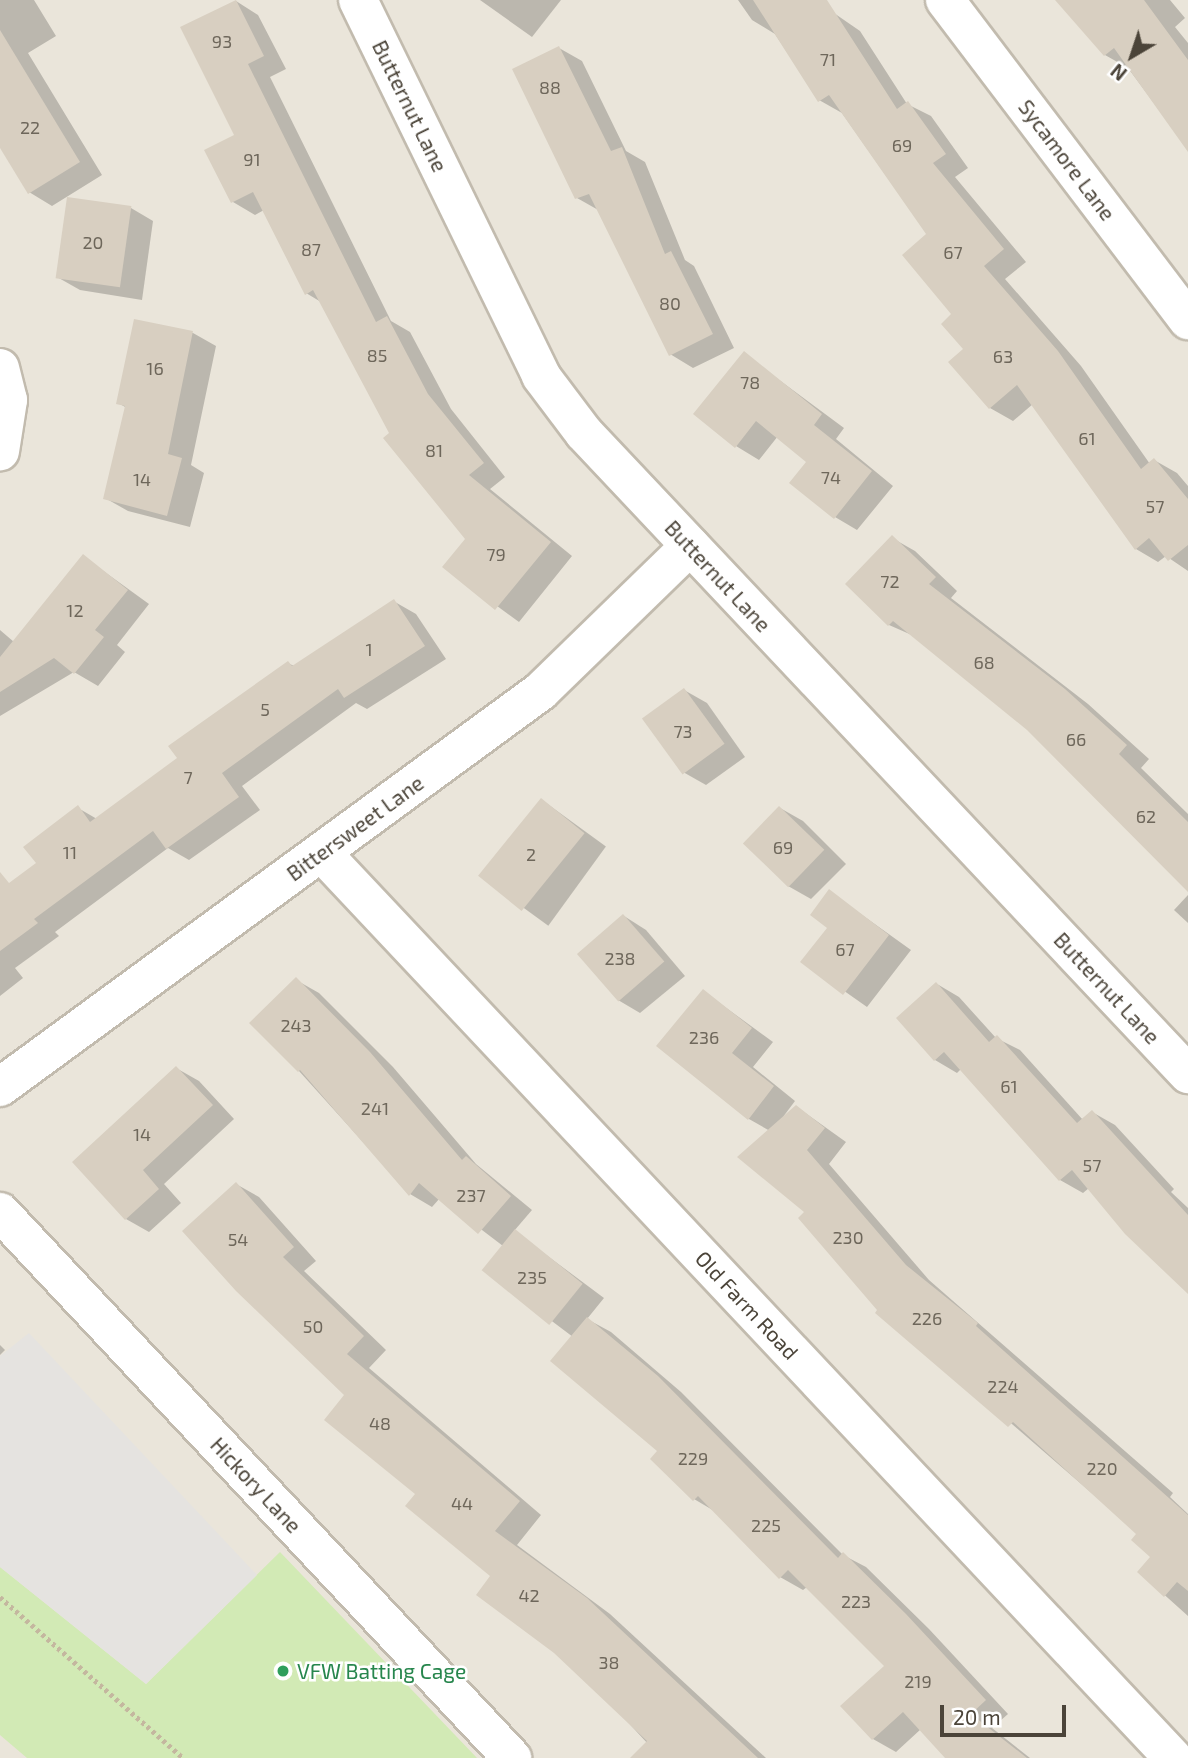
<!DOCTYPE html>
<style>
body{margin:0}
#map{position:relative;width:1188px;height:1758px;overflow:hidden;background:#f6f3ec;font-family:"Exo 2",sans-serif}
div>[style]{position:absolute}
.residential>*{inset:0;background:#eae5da;transform-origin:0 0}
.green>*{inset:0;background:#d2eab5}
.parking>*{inset:0;background:#e5e3e0}
.shadow>*{inset:0;background:#0003;transform-origin:0 0}
.building>*{inset:0;background:#d8cfc1;transform-origin:0 0}
.path>*{height:4.5px;margin-top:-2.25px;transform-origin:0;background:repeating-linear-gradient(90deg,#c4b79f 0 3.5px,transparent 0 7px)}
.roads{filter:drop-shadow(2px 0 #c2bbae) drop-shadow(-2px 0 #c2bbae) drop-shadow(0 2px #c2bbae) drop-shadow(0 -2px #c2bbae)}
.minor>*{height:38px;margin:-19px;padding:0 19px;transform-origin:19px;border-radius:19px;background:#fff}
.dots>*{width:19px;height:19px;translate:-50% -50%;box-sizing:border-box;border:4px solid #fff;border-radius:50%}
span{translate:-50% -50%;white-space:nowrap;text-align:center;line-height:1.15;-webkit-text-stroke:5px #fff;paint-order:stroke}
.number-label{font-size:18px;color:#6e675b}
.number-label span{-webkit-text-stroke-width:0}
.street-label{font-size:21px;color:#4b4439}
.leisure-label{font-size:21px;color:#27864d}
.left{translate:0 -50%;text-align:left}
.north{position:absolute;left:1097px;top:21px;width:70px;height:70px;-webkit-text-stroke:5px #fff;paint-order:stroke;rotate:219deg;font-size:19px;font-weight:700;line-height:28px;text-align:center;color:#4b4439}
.north::after{content:'';display:block;margin:auto;width:24px;height:32px;background:#4b4439;clip-path:polygon(50% 0,100% 100%,50% 72%,0 100%)}
.scale{position:absolute;left:940px;top:1705px;width:126px;height:32px;box-sizing:border-box;border:4px solid #4b4439;border-top:0;padding-left:9px;font-size:21px;line-height:24px;white-space:nowrap;color:#4b4439;-webkit-text-stroke:5px #fff;paint-order:stroke}
</style>
<div id="map">
<div class="residential">
<i style="left:0;top:0;width:1188px;height:1758px"></i>
</div>
<div class="green">
<i style="clip-path:polygon(280px 1552px,477px 1758px,27px 1758px,0 1735px,0 1567px,146px 1684px)"></i>
</div>
<div class="parking">
<i style="clip-path:polygon(29px 1333px,257px 1575px,146px 1684px,0 1567px,0 1356px)"></i>
</div>
<div class="shadow">
<i style="clip-path:polygon(0 0,34px 0,56px 36px,28px 53px,102px 175px,52px 206px,29px 192px,0 145px)"></i>
<i style="clip-path:polygon(480px 0,561px 0,532px 37px)"></i>
<i style="clip-path:polygon(738px 0,815px 0,860px 31px,907px 104px,931px 116px,968px 168px,955px 177px,1026px 262px,1005px 279px,1081px 366px,1150px 464px,1154px 460px,1177px 473px,1188px 486px,1188px 571px,1166px 556px,1158px 562px,1136px 549px,1033px 404px,1013px 421px,990px 408px,951px 362px,965px 349px,928px 235px,842px 113px,819px 100px,775px 34px,752px 20px)"></i>
<i style="clip-path:polygon(1058px 0,1170px 0,1185px 18px,1175px 27px,1188px 43px,1188px 149px,1128px 68px,1105px 55px)"></i>
<i style="clip-path:polygon(236px 1px,258px 15px,286px 69px,270px 77px,391px 321px,410px 332px,451px 409px,505px 477px,490px 489px,572px 556px,519px 622px,444px 567px,467px 539px,391px 433px,321px 302px,306px 293px,264px 210px,255px 215px,233px 202px)"></i>
<i style="clip-path:polygon(559px 48px,582px 61px,626px 151px,645px 162px,685px 260px,694px 266px,734px 348px,693px 368px,670px 354px,600px 211px,577px 198px)"></i>
<i style="clip-path:polygon(131px 208px,153px 221px,142px 300px,80px 290px,57px 277px)"></i>
<i style="clip-path:polygon(135px 321px,193px 333px,216px 346px,191px 465px,204px 473px,190px 527px,128px 511px,105px 498px,127px 408px,118px 403px)"></i>
<i style="clip-path:polygon(751px 359px,844px 428px,836px 439px,893px 486px,857px 530px,835px 517px,809px 461px,778px 436px,759px 460px,736px 446px)"></i>
<i style="clip-path:polygon(892px 538px,915px 551px,957px 591px,951px 598px,1088px 704px,1149px 759px,1141px 768px,1188px 814px,1188px 890px,1028px 729px,914px 636px,889px 625px)"></i>
<i style="clip-path:polygon(84px 557px,149px 604px,117px 645px,125px 652px,98px 686px,74px 672px,0 716px,0 630px,14px 642px)"></i>
<i style="clip-path:polygon(395px 602px,416px 614px,446px 659px,367px 709px,356px 703px,242px 786px,260px 810px,189px 860px,168px 848px,55px 932px,59px 936px,15px 968px,23px 978px,0 996px,0 892px,38px 864px,78px 808px,97px 819px,180px 758px,288px 663px,294px 666px)"></i>
<i style="clip-path:polygon(684px 690px,707px 703px,745px 757px,706px 785px,683px 772px)"></i>
<i style="left:542px;top:800px;width:79px;height:98px;rotate:36deg"></i>
<i style="clip-path:polygon(780px 808px,803px 821px,846px 864px,811px 899px,788px 886px)"></i>
<i style="clip-path:polygon(830px 892px,911px 950px,867px 1007px,803px 962px,829px 928px)"></i>
<i style="clip-path:polygon(1188px 895px,1188px 923px,1174px 910px)"></i>
<i style="clip-path:polygon(624px 916px,646px 930px,685px 976px,640px 1013px,618px 1000px,579px 953px)"></i>
<i style="clip-path:polygon(296px 980px,319px 993px,393px 1067px,476px 1164px,532px 1210px,514px 1231px,604px 1298px,587px 1319px,611px 1332px,681px 1392px,843px 1555px,866px 1567px,929px 1629px,1008px 1714px,992px 1728px,1030px 1758px,948px 1758px,921px 1729px,896px 1752px,873px 1739px,843px 1706px,886px 1666px,807px 1587px,803px 1590px,780px 1577px,716px 1512px,694px 1499px,573px 1337px,484px 1270px,503px 1246px,440px 1198px,432px 1207px,410px 1194px,299px 1071px)"></i>
<i style="clip-path:polygon(937px 984px,959px 997px,996px 1038px,1020px 1050px,1083px 1120px,1092px 1112px,1115px 1125px,1174px 1189px,1171px 1192px,1188px 1208px,1188px 1291px,1089px 1188px,1083px 1193px,1060px 1180px,961px 1069px,957px 1073px,935px 1060px)"></i>
<i style="clip-path:polygon(703px 991px,773px 1042px,753px 1067px,795px 1101px,783px 1117px,797px 1107px,846px 1142px,829px 1164px,929px 1280px,1173px 1493px,1170px 1497px,1188px 1514px,1188px 1616px,1139px 1572px,1153px 1557px,1139px 1534px,880px 1310px,807px 1212px,770px 1131px,749px 1119px)"></i>
<i style="clip-path:polygon(176px 1068px,199px 1081px,234px 1119px,164px 1184px,181px 1203px,149px 1232px,126px 1219px)"></i>
<i style="clip-path:polygon(236px 1184px,259px 1197px,316px 1261px,304px 1271px,386px 1350px,369px 1368px,541px 1515px,517px 1545px,610px 1614px,766px 1758px,661px 1758px,417px 1494px,346px 1395px)"></i>
<i style="clip-path:polygon(0 1345px,5px 1350px,0 1355px)"></i>
</div>
<div class="building">
<i style="clip-path:polygon(236px 0,264px 56px,248px 64px,376px 322px,387px 316px,428px 394px,484px 463px,469px 475px,551px 542px,495px 610px,442px 567px,465px 539px,383px 438px,389px 433px,313px 290px,305px 295px,253px 192px,231px 203px,204px 150px,234px 135px,180px 27px)"></i>
<i style="clip-path:polygon(753px 0,827px 0,897px 109px,908px 101px,946px 154px,933px 163px,1004px 249px,984px 266px,1058px 351px,1141px 469px,1154px 458px,1188px 499px,1188px 545px,1168px 561px,1149px 538px,1135px 550px,1017px 385px,989px 409px,948px 362px,963px 349px,941px 324px,951px 314px,902px 255px,926px 234px,829px 95px,818px 102px)"></i>
<i style="clip-path:polygon(1055px 0,1144px 0,1188px 60px,1188px 152px,1114px 48px,1104px 56px)"></i>
<i style="clip-path:polygon(0 30px,80px 162px,28px 194px,0 148px)"></i>
<i style="clip-path:polygon(559px 46px,611px 151px,622px 147px,665px 254px,671px 251px,713px 334px,669px 356px,589px 194px,575px 199px,512px 69px)"></i>
<i style="left:67px;top:197px;width:65px;height:82px;rotate:8deg"></i>
<i style="clip-path:polygon(134px 319px,193px 331px,168px 454px,182px 458px,167px 516px,103px 499px,125px 406px,116px 404px)"></i>
<i style="clip-path:polygon(744px 351px,822px 414px,814px 425px,872px 471px,834px 519px,789px 483px,806px 462px,756px 421px,735px 448px,693px 414px)"></i>
<i style="clip-path:polygon(892px 535px,936px 577px,929px 584px,1065px 689px,1127px 745px,1119px 754px,1188px 822px,1188px 892px,1027px 730px,893px 621px,888px 626px,845px 584px)"></i>
<i style="clip-path:polygon(83px 554px,128px 590px,95px 630px,104px 637px,74px 674px,54px 658px,0 692px,0 657px)"></i>
<i style="clip-path:polygon(394px 599px,425px 646px,344px 698px,338px 689px,222px 773px,239px 797px,166px 849px,153px 831px,34px 919px,38px 923px,0 951px,0 872px,9px 883px,36px 863px,23px 847px,78px 805px,90px 822px,177px 758px,168px 746px,288px 661px,292px 666px)"></i>
<i style="left:684px;top:688px;width:69px;height:52px;rotate:54deg"></i>
<i style="left:541px;top:798px;width:56px;height:100px;rotate:39deg"></i>
<i style="left:779px;top:806px;width:63px;height:52px;rotate:44deg"></i>
<i style="clip-path:polygon(829px 889px,889px 935px,843px 995px,800px 962px,827px 928px,810px 915px)"></i>
<i style="left:623px;top:914px;width:63px;height:61px;rotate:49deg"></i>
<i style="clip-path:polygon(296px 977px,370px 1052px,462px 1160px,466px 1156px,511px 1196px,478px 1234px,419px 1183px,409px 1196px,300px 1070px,298px 1072px,249px 1023px)"></i>
<i style="clip-path:polygon(936px 982px,989px 1042px,997px 1035px,1077px 1123px,1092px 1110px,1188px 1215px,1188px 1294px,1125px 1234px,1072px 1170px,1059px 1181px,944px 1052px,934px 1061px,896px 1018px)"></i>
<i style="clip-path:polygon(703px 989px,752px 1028px,732px 1053px,774px 1086px,748px 1120px,656px 1046px)"></i>
<i style="clip-path:polygon(176px 1066px,213px 1105px,143px 1170px,159px 1189px,125px 1220px,72px 1162px)"></i>
<i style="clip-path:polygon(796px 1105px,825px 1128px,807px 1150px,906px 1265px,978px 1323px,976px 1326px,1188px 1515px,1188px 1591px,1177px 1582px,1164px 1597px,1137px 1572px,1150px 1557px,1131px 1540px,1136px 1534px,1013px 1422px,1008px 1427px,875px 1313px,877px 1310px,798px 1218px,804px 1212px,737px 1157px)"></i>
<i style="clip-path:polygon(236px 1182px,294px 1247px,283px 1257px,364px 1336px,347px 1354px,520px 1501px,495px 1531px,587px 1598px,758px 1758px,630px 1758px,647px 1741px,554px 1653px,476px 1595px,490px 1576px,405px 1506px,415px 1494px,324px 1420px,344px 1395px,236px 1291px,182px 1231px)"></i>
<i style="left:515px;top:1229px;width:87px;height:53px;rotate:39deg"></i>
<i style="clip-path:polygon(587px 1317px,658px 1376px,838px 1558px,843px 1552px,906px 1614px,986px 1700px,971px 1714px,1027px 1758px,945px 1758px,903px 1712px,872px 1740px,840px 1706px,884px 1666px,788px 1570px,779px 1579px,698px 1496px,693px 1501px,650px 1459px,657px 1451px,550px 1361px)"></i>
</div>
<div class="path">
<i style="left:0;top:1597px;width:244px;rotate:41.3deg"></i>
</div>
<div class="roads">
<div class="minor">
<i style="left:358px;top:0;width:418px;rotate:64deg"></i>
<i style="left:541px;top:376px;width:71px;rotate:53deg"></i>
<i style="left:584px;top:433px;width:881px;rotate:46.7deg"></i>
<i style="left:945px;top:0;width:402px;rotate:52.8deg"></i>
<i style="left:0;top:368px;width:33px;rotate:76deg"></i>
<i style="left:8px;top:400px;width:52px;rotate:98.9deg"></i>
<i style="left:322px;top:853px;width:1242px;rotate:46.76deg"></i>
<i style="left:0;top:1087px;width:670px;rotate:-36.2deg"></i>
<i style="left:541px;top:691px;width:208px;rotate:-44.2deg"></i>
<i style="left:0;top:1212px;width:749px;rotate:46.84deg"></i>
</div>
</div>
<div class="dots">
<i style="left:283px;top:1671px;background:#2e9e5b"></i>
</div>
<div class="number-label">
<span style="left:222px;top:41px">93</span>
<span style="left:828px;top:59px">71</span>
<span style="left:550px;top:87px">88</span>
<span style="left:30px;top:127px">22</span>
<span style="left:902px;top:145px">69</span>
<span style="left:252px;top:159px">91</span>
<span style="left:93px;top:242px">20</span>
<span style="left:311px;top:249px">87</span>
<span style="left:953px;top:252px">67</span>
<span style="left:670px;top:303px">80</span>
<span style="left:377px;top:355px">85</span>
<span style="left:1003px;top:356px">63</span>
<span style="left:155px;top:368px">16</span>
<span style="left:750px;top:382px">78</span>
<span style="left:1087px;top:438px">61</span>
<span style="left:434px;top:450px">81</span>
<span style="left:831px;top:477px">74</span>
<span style="left:142px;top:479px">14</span>
<span style="left:1155px;top:506px">57</span>
<span style="left:496px;top:554px">79</span>
<span style="left:890px;top:581px">72</span>
<span style="left:75px;top:610px">12</span>
<span style="left:369px;top:649px">1</span>
<span style="left:984px;top:662px">68</span>
<span style="left:265px;top:709px">5</span>
<span style="left:683px;top:731px">73</span>
<span style="left:1076px;top:739px">66</span>
<span style="left:188px;top:777px">7</span>
<span style="left:1146px;top:816px">62</span>
<span style="left:783px;top:847px">69</span>
<span style="left:70px;top:852px">11</span>
<span style="left:531px;top:854px">2</span>
<span style="left:845px;top:949px">67</span>
<span style="left:620px;top:958px">238</span>
<span style="left:296px;top:1025px">243</span>
<span style="left:704px;top:1037px">236</span>
<span style="left:1009px;top:1086px">61</span>
<span style="left:375px;top:1108px">241</span>
<span style="left:142px;top:1134px">14</span>
<span style="left:1092px;top:1165px">57</span>
<span style="left:471px;top:1195px">237</span>
<span style="left:848px;top:1237px">230</span>
<span style="left:238px;top:1239px">54</span>
<span style="left:532px;top:1277px">235</span>
<span style="left:927px;top:1318px">226</span>
<span style="left:313px;top:1326px">50</span>
<span style="left:1003px;top:1386px">224</span>
<span style="left:380px;top:1423px">48</span>
<span style="left:693px;top:1458px">229</span>
<span style="left:1102px;top:1468px">220</span>
<span style="left:462px;top:1503px">44</span>
<span style="left:766px;top:1525px">225</span>
<span style="left:529px;top:1595px">42</span>
<span style="left:856px;top:1601px">223</span>
<span style="left:609px;top:1662px">38</span>
<span style="left:918px;top:1681px">219</span>
</div>
<div class="street-label">
<span style="left:410px;top:106px;rotate:64deg">Butternut Lane</span>
<span style="left:1067px;top:160px;rotate:53deg">Sycamore Lane</span>
<span style="left:718px;top:576px;rotate:47deg">Butternut Lane</span>
<span style="left:355px;top:828px;rotate:-36deg">Bittersweet Lane</span>
<span style="left:1107px;top:988px;rotate:47deg">Butternut Lane</span>
<span style="left:747px;top:1305px;rotate:47deg">Old Farm Road</span>
<span style="left:256px;top:1485px;rotate:47deg">Hickory Lane</span>
</div>
<div class="leisure-label">
<span class="left" style="left:297px;top:1671px">VFW Batting Cage</span>
</div>
<div class="north">N</div>
<div class="scale">20 m</div>
</div>
